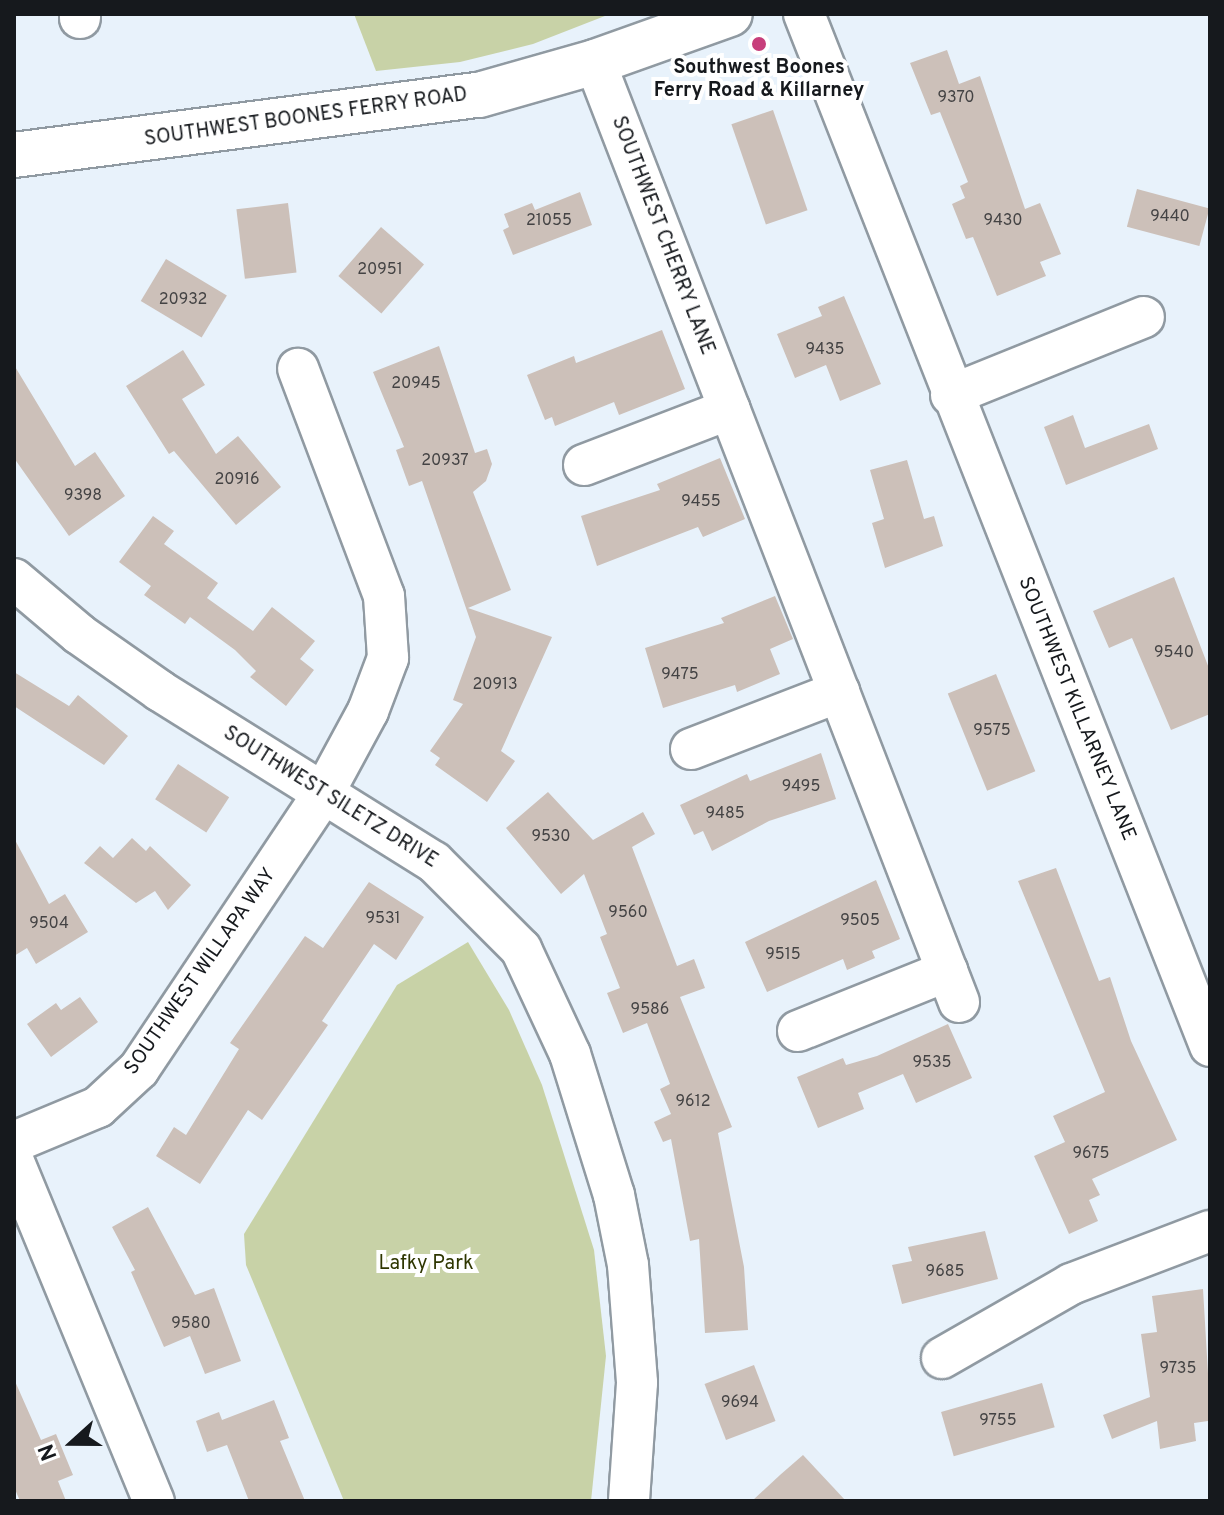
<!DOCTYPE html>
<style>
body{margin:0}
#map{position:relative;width:1224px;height:1515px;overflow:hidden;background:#e8f2fb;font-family:Overpass,sans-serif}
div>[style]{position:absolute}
.green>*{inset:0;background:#c8d2a7}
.building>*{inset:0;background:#ccc0b9;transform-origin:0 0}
.roads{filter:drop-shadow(2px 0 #909aa2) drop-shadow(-2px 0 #909aa2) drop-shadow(0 2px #909aa2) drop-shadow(0 -2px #909aa2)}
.minor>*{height:40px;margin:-20px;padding:0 20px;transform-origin:20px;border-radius:20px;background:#fff}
.major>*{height:44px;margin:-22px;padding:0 22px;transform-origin:22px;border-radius:22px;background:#fff}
.dots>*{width:22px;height:22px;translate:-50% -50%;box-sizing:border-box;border:4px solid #fff;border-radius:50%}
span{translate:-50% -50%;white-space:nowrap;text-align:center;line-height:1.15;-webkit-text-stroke:8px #fff;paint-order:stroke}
.number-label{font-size:16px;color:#444344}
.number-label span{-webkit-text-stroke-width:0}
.poi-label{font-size:20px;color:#16191d;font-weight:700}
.street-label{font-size:20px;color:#16191d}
.park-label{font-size:20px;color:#2e3600}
.frame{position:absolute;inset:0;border:16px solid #16191d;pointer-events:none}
.north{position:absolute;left:32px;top:1403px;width:80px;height:80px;-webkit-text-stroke:6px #fff;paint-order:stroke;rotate:249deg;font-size:22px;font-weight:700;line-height:32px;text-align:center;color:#16191d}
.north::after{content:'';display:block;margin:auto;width:28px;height:36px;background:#16191d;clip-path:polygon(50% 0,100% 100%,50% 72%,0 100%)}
</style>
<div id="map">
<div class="green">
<i style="clip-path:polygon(354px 14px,610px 14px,533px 44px,460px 62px,376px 71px)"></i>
<i style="clip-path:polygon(468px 942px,509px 1010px,542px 1085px,594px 1250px,606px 1356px,591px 1501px,344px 1501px,246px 1265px,244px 1234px,397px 985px)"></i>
</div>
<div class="building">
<i style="clip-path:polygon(947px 50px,959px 84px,980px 76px,1025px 209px,1040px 203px,1061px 254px,1040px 262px,1046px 276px,997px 296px,973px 237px,966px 239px,952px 204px,965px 198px,960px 186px,968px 182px,940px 112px,931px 115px,910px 63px)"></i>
<i style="left:773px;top:110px;width:106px;height:44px;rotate:71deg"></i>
<i style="left:1137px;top:189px;width:75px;height:39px;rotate:15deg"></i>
<i style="clip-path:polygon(580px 192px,592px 225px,513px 255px,503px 230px,509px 227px,504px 214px,532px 203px,535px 210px)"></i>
<i style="left:288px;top:203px;width:70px;height:52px;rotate:83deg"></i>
<i style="left:381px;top:227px;width:57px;height:65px;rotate:41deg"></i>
<i style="left:166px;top:259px;width:71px;height:49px;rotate:31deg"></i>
<i style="clip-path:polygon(844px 296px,881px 384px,840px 401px,826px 365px,795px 378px,777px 334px,822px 316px,818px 307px)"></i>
<i style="clip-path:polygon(662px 330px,685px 389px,619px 415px,614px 402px,555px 426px,552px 417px,545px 420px,527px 375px,574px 356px,576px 363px)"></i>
<i style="clip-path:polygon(439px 346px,475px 453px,487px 449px,492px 464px,486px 481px,473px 492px,511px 590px,468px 608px,552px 637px,501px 751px,515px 761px,487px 802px,435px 765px,440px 758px,430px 751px,463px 704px,453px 700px,476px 637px,422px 481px,409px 486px,396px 450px,404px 447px,373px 372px)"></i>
<i style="clip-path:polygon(183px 350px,205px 385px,182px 399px,216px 454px,238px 436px,281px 487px,236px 525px,174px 451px,169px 454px,126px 386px)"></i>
<i style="clip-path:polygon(14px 365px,75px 466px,95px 452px,125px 496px,69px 536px,14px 458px)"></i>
<i style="clip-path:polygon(1073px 415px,1085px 448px,1149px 424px,1158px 449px,1066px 485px,1044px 427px)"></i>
<i style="clip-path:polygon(720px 458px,745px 519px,703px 537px,698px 527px,597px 566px,581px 516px,660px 490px,657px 484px)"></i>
<i style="clip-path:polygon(907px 460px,924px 519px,934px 516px,943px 546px,885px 568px,872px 523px,884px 519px,870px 470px)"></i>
<i style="clip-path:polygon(153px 516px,174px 531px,164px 544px,218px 583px,207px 598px,253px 631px,272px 607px,315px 641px,300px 659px,314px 670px,286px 706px,250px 677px,256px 671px,235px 650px,190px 617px,185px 624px,144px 595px,151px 586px,119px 562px)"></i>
<i style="clip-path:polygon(1174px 577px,1210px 671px,1210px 714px,1171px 730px,1132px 638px,1109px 648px,1093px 611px)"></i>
<i style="clip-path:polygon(775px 596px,793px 639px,770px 649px,780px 674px,737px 692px,735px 685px,663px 708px,645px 648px,724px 623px,721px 618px)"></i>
<i style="clip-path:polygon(14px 672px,69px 706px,78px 695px,128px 736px,104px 765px,14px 706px)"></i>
<i style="left:996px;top:674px;width:105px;height:52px;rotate:68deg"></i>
<i style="clip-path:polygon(821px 753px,836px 799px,769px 821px,712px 851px,703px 831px,694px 835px,680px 805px,747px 774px,750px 781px)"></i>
<i style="left:178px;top:764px;width:61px;height:42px;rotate:33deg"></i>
<i style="clip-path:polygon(548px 792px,593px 840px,643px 812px,655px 834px,632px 847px,677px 966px,694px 959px,705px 988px,680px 997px,732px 1127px,718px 1133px,744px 1267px,748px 1330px,705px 1333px,699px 1239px,690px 1241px,671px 1139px,663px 1142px,654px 1122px,671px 1114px,660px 1089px,670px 1084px,647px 1023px,623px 1033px,607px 993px,620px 988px,600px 937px,607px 934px,584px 874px,561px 894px,506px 828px)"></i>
<i style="clip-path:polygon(14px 838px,49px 904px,65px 894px,88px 932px,36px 964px,27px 948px,14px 956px)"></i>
<i style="clip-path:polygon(132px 838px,146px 851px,150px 846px,191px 885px,168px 910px,155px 891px,136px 903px,84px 863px,100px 846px,113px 858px)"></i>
<i style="clip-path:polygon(1056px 868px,1099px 981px,1110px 977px,1131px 1041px,1177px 1140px,1092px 1179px,1100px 1195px,1089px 1200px,1098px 1221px,1069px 1234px,1034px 1156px,1065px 1142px,1053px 1116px,1105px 1092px,1018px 881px)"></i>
<i style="clip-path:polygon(876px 880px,900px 939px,872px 951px,875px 958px,847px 970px,843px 959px,767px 992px,745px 942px)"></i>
<i style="clip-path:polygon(369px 882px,424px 917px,396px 960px,374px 944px,322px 1021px,328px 1025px,262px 1120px,248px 1110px,200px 1184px,156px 1156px,174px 1127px,186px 1135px,239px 1049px,230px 1043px,305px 936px,323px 948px)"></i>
<i style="clip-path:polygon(80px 997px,98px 1022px,51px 1057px,27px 1024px,56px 1003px,61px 1010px)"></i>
<i style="clip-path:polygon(948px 1024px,972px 1078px,916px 1103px,903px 1074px,858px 1093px,864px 1109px,818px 1128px,797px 1077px,843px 1058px,846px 1065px,877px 1056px)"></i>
<i style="clip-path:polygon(148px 1207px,195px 1295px,214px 1288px,241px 1361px,205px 1374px,190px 1336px,164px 1347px,131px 1272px,135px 1270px,112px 1227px)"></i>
<i style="clip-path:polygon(985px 1231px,998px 1279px,902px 1304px,892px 1265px,912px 1261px,908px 1247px)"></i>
<i style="clip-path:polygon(1203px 1289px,1210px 1407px,1208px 1421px,1194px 1423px,1196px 1441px,1160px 1449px,1157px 1421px,1112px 1439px,1103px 1415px,1150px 1397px,1141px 1334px,1157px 1332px,1152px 1296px)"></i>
<i style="left:754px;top:1365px;width:60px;height:53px;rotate:69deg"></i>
<i style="clip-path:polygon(14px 1379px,41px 1440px,56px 1434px,73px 1475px,58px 1481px,66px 1501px,20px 1501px,14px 1487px)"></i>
<i style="left:1042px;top:1383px;width:46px;height:105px;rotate:74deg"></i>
<i style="clip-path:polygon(274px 1400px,289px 1438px,280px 1441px,305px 1501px,249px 1501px,227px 1445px,207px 1452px,196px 1421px,219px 1412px,222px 1420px)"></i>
<i style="clip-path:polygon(803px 1455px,846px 1501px,752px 1501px,780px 1475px)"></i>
</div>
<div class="roads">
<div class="minor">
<i style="left:80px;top:14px;width:4px;rotate:90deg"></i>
<i style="left:804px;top:14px;width:1109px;rotate:68.52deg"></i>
<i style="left:595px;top:62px;width:1008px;rotate:68.83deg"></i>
<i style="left:951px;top:395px;width:208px;rotate:-22deg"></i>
<i style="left:584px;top:465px;width:156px;rotate:-21deg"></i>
<i style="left:14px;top:579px;width:85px;rotate:40.2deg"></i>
<i style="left:79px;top:634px;width:99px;rotate:35.1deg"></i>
<i style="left:160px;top:691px;width:323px;rotate:32deg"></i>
<i style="left:434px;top:862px;width:123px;rotate:45deg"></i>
<i style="left:521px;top:949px;width:116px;rotate:65deg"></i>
<i style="left:570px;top:1054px;width:148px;rotate:72.7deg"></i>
<i style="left:614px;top:1195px;width:71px;rotate:78.7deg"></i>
<i style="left:628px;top:1265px;width:118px;rotate:85.6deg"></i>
<i style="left:637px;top:1383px;width:118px;rotate:93.9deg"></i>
<i style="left:691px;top:749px;width:159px;rotate:-21.1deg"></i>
<i style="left:798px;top:1031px;width:161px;rotate:-21.9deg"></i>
<i style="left:14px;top:1142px;width:91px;rotate:-22.6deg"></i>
<i style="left:98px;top:1107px;width:56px;rotate:-42.8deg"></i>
<i style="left:139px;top:1069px;width:329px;rotate:-56.2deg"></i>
<i style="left:322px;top:796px;width:97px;rotate:-61.6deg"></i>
<i style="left:368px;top:711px;width:57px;rotate:-69.3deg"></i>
<i style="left:388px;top:658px;width:62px;rotate:-93.7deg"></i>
<i style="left:384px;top:596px;width:243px;rotate:-110.7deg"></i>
<i style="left:14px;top:1162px;width:367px;rotate:67.6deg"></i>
<i style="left:942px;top:1358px;width:149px;rotate:-29.8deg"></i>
<i style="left:1071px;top:1284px;width:149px;rotate:-20.9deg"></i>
</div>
<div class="major">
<i style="left:14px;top:155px;width:469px;rotate:-7.4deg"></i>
<i style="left:479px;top:95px;width:121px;rotate:-15.9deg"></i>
<i style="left:595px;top:62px;width:143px;rotate:-19.6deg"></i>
</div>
</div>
<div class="dots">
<i style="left:759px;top:44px;background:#c73e7b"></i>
</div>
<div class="number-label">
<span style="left:956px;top:98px">9370</span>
<span style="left:1170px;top:217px">9440</span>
<span style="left:549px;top:221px">21055</span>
<span style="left:1003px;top:221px">9430</span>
<span style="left:380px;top:270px">20951</span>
<span style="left:183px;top:300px">20932</span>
<span style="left:825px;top:350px">9435</span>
<span style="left:416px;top:384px">20945</span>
<span style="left:445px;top:461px">20937</span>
<span style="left:237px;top:480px">20916</span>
<span style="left:83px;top:496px">9398</span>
<span style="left:701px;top:502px">9455</span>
<span style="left:1174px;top:653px">9540</span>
<span style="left:680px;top:675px">9475</span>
<span style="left:495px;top:685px">20913</span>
<span style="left:992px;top:731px">9575</span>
<span style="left:801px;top:787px">9495</span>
<span style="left:725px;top:814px">9485</span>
<span style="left:551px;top:837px">9530</span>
<span style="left:628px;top:913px">9560</span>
<span style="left:383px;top:919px">9531</span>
<span style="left:860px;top:921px">9505</span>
<span style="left:49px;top:924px">9504</span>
<span style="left:783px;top:955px">9515</span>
<span style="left:650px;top:1010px">9586</span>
<span style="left:932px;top:1063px">9535</span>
<span style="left:693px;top:1102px">9612</span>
<span style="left:1091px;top:1154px">9675</span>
<span style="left:945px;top:1272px">9685</span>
<span style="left:191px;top:1324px">9580</span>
<span style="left:1178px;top:1369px">9735</span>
<span style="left:740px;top:1403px">9694</span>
<span style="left:998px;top:1421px">9755</span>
</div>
<div class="poi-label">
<span style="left:759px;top:80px">Southwest Boones<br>Ferry Road &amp; Killarney</span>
</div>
<div class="street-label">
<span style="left:306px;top:118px;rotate:-8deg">SOUTHWEST BOONES FERRY ROAD</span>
<span style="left:662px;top:236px;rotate:69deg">SOUTHWEST CHERRY LANE</span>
<span style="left:1076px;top:709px;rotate:68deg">SOUTHWEST KILLARNEY LANE</span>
<span style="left:330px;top:798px;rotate:32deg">SOUTHWEST SILETZ DRIVE</span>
<span style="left:201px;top:972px;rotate:-55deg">SOUTHWEST WILLAPA WAY</span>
</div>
<div class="park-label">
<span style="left:426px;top:1264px">Lafky Park</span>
</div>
<div class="frame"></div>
<div class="north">N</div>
</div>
